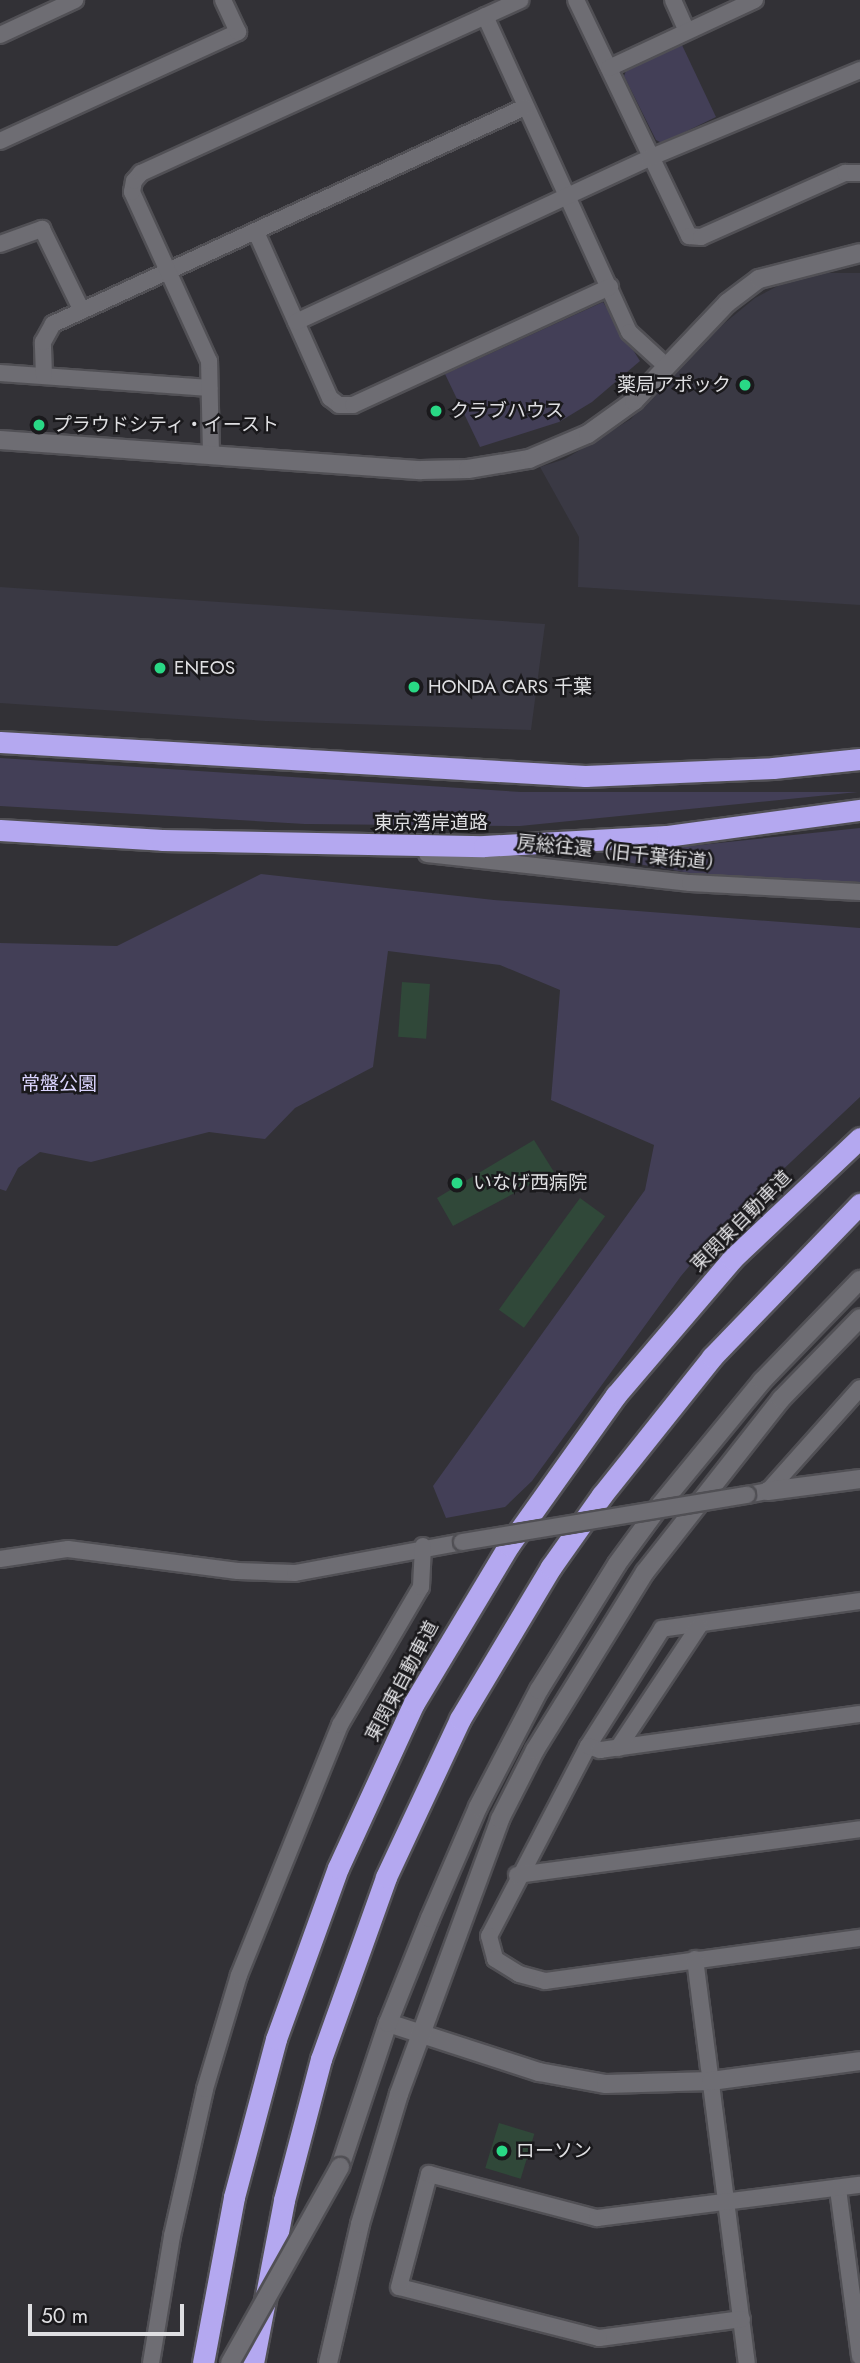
<!DOCTYPE html>
<meta charset="utf-8">
<style>
body{margin:0}
#map{position:relative;width:860px;height:2363px;overflow:hidden;background:#323136;font-family:Jost,"Noto Sans JP",sans-serif}
div>[style]{position:absolute}
.built>*{inset:0;background:#3a3944}
.green>*{inset:0;background:#433f57}
.building>*{inset:0;background:#304839;transform-origin:0 0}
.roads{filter:drop-shadow(2px 0 #515055) drop-shadow(-2px 0 #515055) drop-shadow(0 2px #515055) drop-shadow(0 -2px #515055)}
.street>*{height:16px;margin:-8px;padding:0 8px;transform-origin:8px;border-radius:8px;background:#6e6d73}
.secondary>*{height:18px;margin:-9px;padding:0 9px;transform-origin:9px;border-radius:9px;background:#6e6d73}
.highway>*{height:21px;margin:-10.5px;padding:0 10.5px;transform-origin:10.5px;border-radius:10.5px;background:#b4a8f0}
.bridges{filter:drop-shadow(2px 0 #515055) drop-shadow(-2px 0 #515055) drop-shadow(0 2px #515055) drop-shadow(0 -2px #515055)}
.street-bridge>*{height:16px;margin:-8px;padding:0 8px;transform-origin:8px;border-radius:8px;background:#6e6d73}
.secondary-bridge>*{height:18px;margin:-9px;padding:0 9px;transform-origin:9px;border-radius:9px;background:#6e6d73}
.dots>*{width:19px;height:19px;translate:-50% -50%;box-sizing:border-box;border:4px solid #1a191c;border-radius:50%}
span{translate:-50% -50%;white-space:nowrap;text-align:center;line-height:1.15;-webkit-text-stroke:5px #1a191c;paint-order:stroke}
.poi-label{font-size:19px;color:#dfdfe2}
.right{translate:-100% -50%;text-align:right}
.left{translate:0 -50%;text-align:left}
.street-label{font-size:19px;color:#dfdfe2}
.park-label{font-size:19px;color:#dbd5fe}
.scale{position:absolute;left:28px;top:2304px;width:156px;height:32px;box-sizing:border-box;border:4px solid #dfdfe2;border-top:0;padding-left:9px;font-size:21px;line-height:24px;white-space:nowrap;color:#dfdfe2;-webkit-text-stroke:5px #1a191c;paint-order:stroke}
</style>
<div id="map">
<div class="built">
<i style="clip-path:polygon(827px 273px,860px 273px,860px 605px,578px 587px,579px 537px,540px 467px,565px 459px,631px 419px,692px 350px,755px 298px,789px 280px)"></i>
<i style="clip-path:polygon(0 587px,545px 624px,531px 730px,266px 721px,0 703px)"></i>
</div>
<div class="green">
<i style="clip-path:polygon(681px 43px,716px 117px,662px 143px,656px 140px,624px 76px,627px 68px)"></i>
<i style="clip-path:polygon(603px 302px,640px 361px,592px 402px,559px 422px,480px 447px,445px 374px)"></i>
<i style="clip-path:polygon(0 758px,521px 792px,858px 792px,520px 826px,305px 824px,0 806px)"></i>
<i style="clip-path:polygon(860px 828px,860px 882px,707px 876px,621px 861px,623px 853px)"></i>
<i style="clip-path:polygon(261px 874px,494px 900px,860px 928px,860px 1097px,726px 1223px,681px 1276px,532px 1481px,505px 1507px,446px 1518px,433px 1486px,645px 1190px,654px 1145px,551px 1100px,560px 990px,500px 965px,388px 951px,373px 1067px,295px 1108px,265px 1139px,209px 1132px,91px 1162px,40px 1152px,18px 1168px,6px 1191px,0 1189px,0 943px,117px 946px)"></i>
</div>
<div class="building">
<i style="left:402px;top:982px;width:28px;height:55px;rotate:4deg"></i>
<i style="clip-path:polygon(534px 1140px,554px 1172px,453px 1226px,437px 1198px)"></i>
<i style="left:580px;top:1198px;width:31px;height:138px;rotate:36deg"></i>
<i style="left:499px;top:2123px;width:37px;height:47px;rotate:17deg"></i>
</div>
<div class="roads">
<div class="street">
<i style="left:576px;top:0;width:262px;rotate:64.4deg"></i>
<i style="left:689px;top:236px;width:12px;rotate:5deg"></i>
<i style="left:701px;top:237px;width:158px;rotate:-24deg"></i>
<i style="left:845px;top:173px;width:15px"></i>
<i style="left:673px;top:0;width:34px;rotate:66deg"></i>
<i style="left:485px;top:16px;width:347px;rotate:65.5deg"></i>
<i style="left:629px;top:332px;width:49px;rotate:42.5deg"></i>
<i style="left:0;top:35px;width:83px;rotate:-25deg"></i>
<i style="left:609px;top:68px;width:161px;rotate:-25deg"></i>
<i style="left:0;top:141px;width:262px;rotate:-24.6deg"></i>
<i style="left:238px;top:32px;width:35px;rotate:-115deg"></i>
<i style="left:256px;top:232px;width:182px;rotate:66deg"></i>
<i style="left:330px;top:398px;width:11px;rotate:38deg"></i>
<i style="left:339px;top:405px;width:14px"></i>
<i style="left:353px;top:405px;width:283px;rotate:-24.7deg"></i>
<i style="left:0;top:244px;width:45px;rotate:-19.7deg"></i>
<i style="left:42px;top:229px;width:91px;rotate:64deg"></i>
<i style="left:296px;top:322px;width:389px;rotate:-24.9deg"></i>
<i style="left:649px;top:158px;width:229px;rotate:-22.6deg"></i>
<i style="left:0;top:373px;width:210px;rotate:4.1deg"></i>
<i style="left:44px;top:376px;width:34px;rotate:-92deg"></i>
<i style="left:43px;top:342px;width:21px;rotate:-61deg"></i>
<i style="left:53px;top:324px;width:519px;rotate:-24.69deg"></i>
<i style="left:211px;top:454px;width:93px;rotate:-91.2deg"></i>
<i style="left:209px;top:361px;width:186px;rotate:-114.5deg"></i>
<i style="left:132px;top:192px;width:11px;rotate:-80deg"></i>
<i style="left:134px;top:181px;width:11px;rotate:-49deg"></i>
<i style="left:141px;top:173px;width:417px;rotate:-24.5deg"></i>
<i style="left:427px;top:854px;width:265px;rotate:6.3deg"></i>
<i style="left:690px;top:883px;width:170px;rotate:3deg"></i>
<i style="left:747px;top:1495px;width:21px;rotate:-11deg"></i>
<i style="left:768px;top:1491px;width:138px;rotate:-48.2deg"></i>
<i style="left:0;top:1559px;width:69px;rotate:-8.4deg"></i>
<i style="left:68px;top:1549px;width:171px;rotate:7.4deg"></i>
<i style="left:238px;top:1571px;width:57px;rotate:2deg"></i>
<i style="left:295px;top:1573px;width:170px;rotate:-10.5deg"></i>
<i style="left:860px;top:1601px;width:200px;rotate:172deg"></i>
<i style="left:662px;top:1629px;width:138px;rotate:122.3deg"></i>
<i style="left:588px;top:1746px;width:214px;rotate:117.5deg"></i>
<i style="left:489px;top:1936px;width:24px;rotate:75deg"></i>
<i style="left:495px;top:1959px;width:28px;rotate:32deg"></i>
<i style="left:519px;top:1974px;width:27px;rotate:15deg"></i>
<i style="left:545px;top:1981px;width:318px;rotate:-7.8deg"></i>
<i style="left:588px;top:1746px;width:13px;rotate:18deg"></i>
<i style="left:600px;top:1750px;width:262px;rotate:-7.9deg"></i>
<i style="left:618px;top:1748px;width:146px;rotate:-56.4deg"></i>
<i style="left:517px;top:1875px;width:346px;rotate:-7.6deg"></i>
<i style="left:695px;top:1959px;width:407px;rotate:82.7deg"></i>
<i style="left:838px;top:2189px;width:169px;rotate:82.5deg"></i>
<i style="left:742px;top:2319px;width:144px;rotate:172.4deg"></i>
<i style="left:599px;top:2338px;width:206px;rotate:-165.7deg"></i>
<i style="left:399px;top:2287px;width:117px;rotate:-75.1deg"></i>
<i style="left:429px;top:2174px;width:174px;rotate:14.7deg"></i>
<i style="left:597px;top:2218px;width:265px;rotate:-7.2deg"></i>
<i style="left:151px;top:2363px;width:129px;rotate:-80.6deg"></i>
<i style="left:172px;top:2236px;width:151px;rotate:-77.3deg"></i>
<i style="left:205px;top:2089px;width:119px;rotate:-73.4deg"></i>
<i style="left:239px;top:1975px;width:270px;rotate:-68deg"></i>
<i style="left:340px;top:1725px;width:160px;rotate:-59.6deg"></i>
<i style="left:421px;top:1587px;width:41px;rotate:-87.2deg"></i>
</div>
<div class="secondary">
<i style="left:0;top:440px;width:422px;rotate:4.1deg"></i>
<i style="left:421px;top:470px;width:47px;rotate:-1.2deg"></i>
<i style="left:468px;top:469px;width:62px;rotate:-9.3deg"></i>
<i style="left:529px;top:459px;width:64px;rotate:-23deg"></i>
<i style="left:588px;top:434px;width:57px;rotate:-35.7deg"></i>
<i style="left:634px;top:401px;width:135px;rotate:-46.5deg"></i>
<i style="left:727px;top:303px;width:40px;rotate:-37deg"></i>
<i style="left:759px;top:279px;width:104px;rotate:-14.4deg"></i>
<i style="left:768px;top:1491px;width:93px;rotate:-7.4deg"></i>
<i style="left:388px;top:2023px;width:159px;rotate:18deg"></i>
<i style="left:539px;top:2072px;width:68px;rotate:10.2deg"></i>
<i style="left:606px;top:2084px;width:105px;rotate:-1.6deg"></i>
<i style="left:711px;top:2081px;width:150px;rotate:-7.6deg"></i>
<i style="left:340px;top:2167px;width:152px;rotate:-71.6deg"></i>
<i style="left:388px;top:2023px;width:113px;rotate:-68.2deg"></i>
<i style="left:430px;top:1918px;width:121px;rotate:-66.6deg"></i>
<i style="left:478px;top:1807px;width:132px;rotate:-62.5deg"></i>
<i style="left:539px;top:1690px;width:148px;rotate:-58.2deg"></i>
<i style="left:617px;top:1564px;width:74px;rotate:-53.7deg"></i>
<i style="left:661px;top:1504px;width:159px;rotate:-50.6deg"></i>
<i style="left:762px;top:1381px;width:141px;rotate:-45.9deg"></i>
<i style="left:328px;top:2363px;width:143px;rotate:-77deg"></i>
<i style="left:360px;top:2224px;width:136px;rotate:-73.3deg"></i>
<i style="left:399px;top:2094px;width:293px;rotate:-69.8deg"></i>
<i style="left:500px;top:1819px;width:77px;rotate:-63.1deg"></i>
<i style="left:535px;top:1750px;width:209px;rotate:-58.3deg"></i>
<i style="left:645px;top:1572px;width:220px;rotate:-51.8deg"></i>
<i style="left:781px;top:1399px;width:113px;rotate:-45.7deg"></i>
</div>
<div class="highway">
<i style="left:0;top:742px;width:586px;rotate:3.33deg"></i>
<i style="left:585px;top:776px;width:188px;rotate:-2.4deg"></i>
<i style="left:773px;top:768px;width:87px;rotate:-5.9deg"></i>
<i style="left:0;top:830px;width:162px;rotate:3.5deg"></i>
<i style="left:162px;top:840px;width:322px;rotate:1.1deg"></i>
<i style="left:484px;top:846px;width:183px;rotate:-3.1deg"></i>
<i style="left:667px;top:836px;width:195px;rotate:-7.7deg"></i>
<i style="left:203px;top:2363px;width:169px;rotate:-79.4deg"></i>
<i style="left:234px;top:2197px;width:163px;rotate:-75.1deg"></i>
<i style="left:276px;top:2039px;width:182px;rotate:-70.1deg"></i>
<i style="left:338px;top:1868px;width:182px;rotate:-65.3deg"></i>
<i style="left:414px;top:1703px;width:184px;rotate:-59deg"></i>
<i style="left:509px;top:1545px;width:184px;rotate:-54.5deg"></i>
<i style="left:616px;top:1395px;width:179px;rotate:-49.5deg"></i>
<i style="left:732px;top:1259px;width:176px;rotate:-43.4deg"></i>
<i style="left:253px;top:2363px;width:166px;rotate:-79.2deg"></i>
<i style="left:284px;top:2200px;width:146px;rotate:-75.3deg"></i>
<i style="left:321px;top:2059px;width:193px;rotate:-70.3deg"></i>
<i style="left:386px;top:1877px;width:174px;rotate:-64.9deg"></i>
<i style="left:460px;top:1719px;width:177px;rotate:-59.1deg"></i>
<i style="left:551px;top:1567px;width:88px;rotate:-54.7deg"></i>
<i style="left:602px;top:1495px;width:176px;rotate:-51.4deg"></i>
<i style="left:712px;top:1357px;width:213px;rotate:-46deg"></i>
</div>
</div>
<div class="bridges">
<div class="street-bridge">
<i style="left:462px;top:1542px;width:289px;rotate:-9.4deg"></i>
</div>
<div class="secondary-bridge">
<i style="left:230px;top:2363px;width:225px;rotate:-60.7deg"></i>
</div>
</div>
<div class="dots">
<i style="left:745px;top:385px;background:#29d885"></i>
<i style="left:436px;top:411px;background:#29d885"></i>
<i style="left:39px;top:425px;background:#29d885"></i>
<i style="left:160px;top:668px;background:#29d885"></i>
<i style="left:414px;top:687px;background:#29d885"></i>
<i style="left:457px;top:1183px;background:#29d885"></i>
<i style="left:502px;top:2151px;background:#29d885"></i>
</div>
<div class="poi-label">
<span class="right" style="left:731px;top:385px">薬局アポック</span>
<span class="left" style="left:450px;top:411px">クラブハウス</span>
<span class="left" style="left:53px;top:425px">プラウドシティ・イースト</span>
<span class="left" style="left:174px;top:668px">ENEOS</span>
<span class="left" style="left:428px;top:687px">HONDA CARS 千葉</span>
<span class="left" style="left:473px;top:1183px">いなげ西病院</span>
<span class="left" style="left:516px;top:2151px">ローソン</span>
</div>
<div class="street-label">
<span style="left:431px;top:823px">東京湾岸道路</span>
<span style="left:621px;top:853px;rotate:6deg">房総往還（旧千葉街道）</span>
<span style="left:741px;top:1221px;rotate:-45deg">東関東自動車道</span>
<span style="left:402px;top:1681px;rotate:-62deg">東関東自動車道</span>
</div>
<div class="park-label">
<span style="left:59px;top:1084px">常盤公園</span>
</div>
<div class="scale">50 m</div>
</div>
